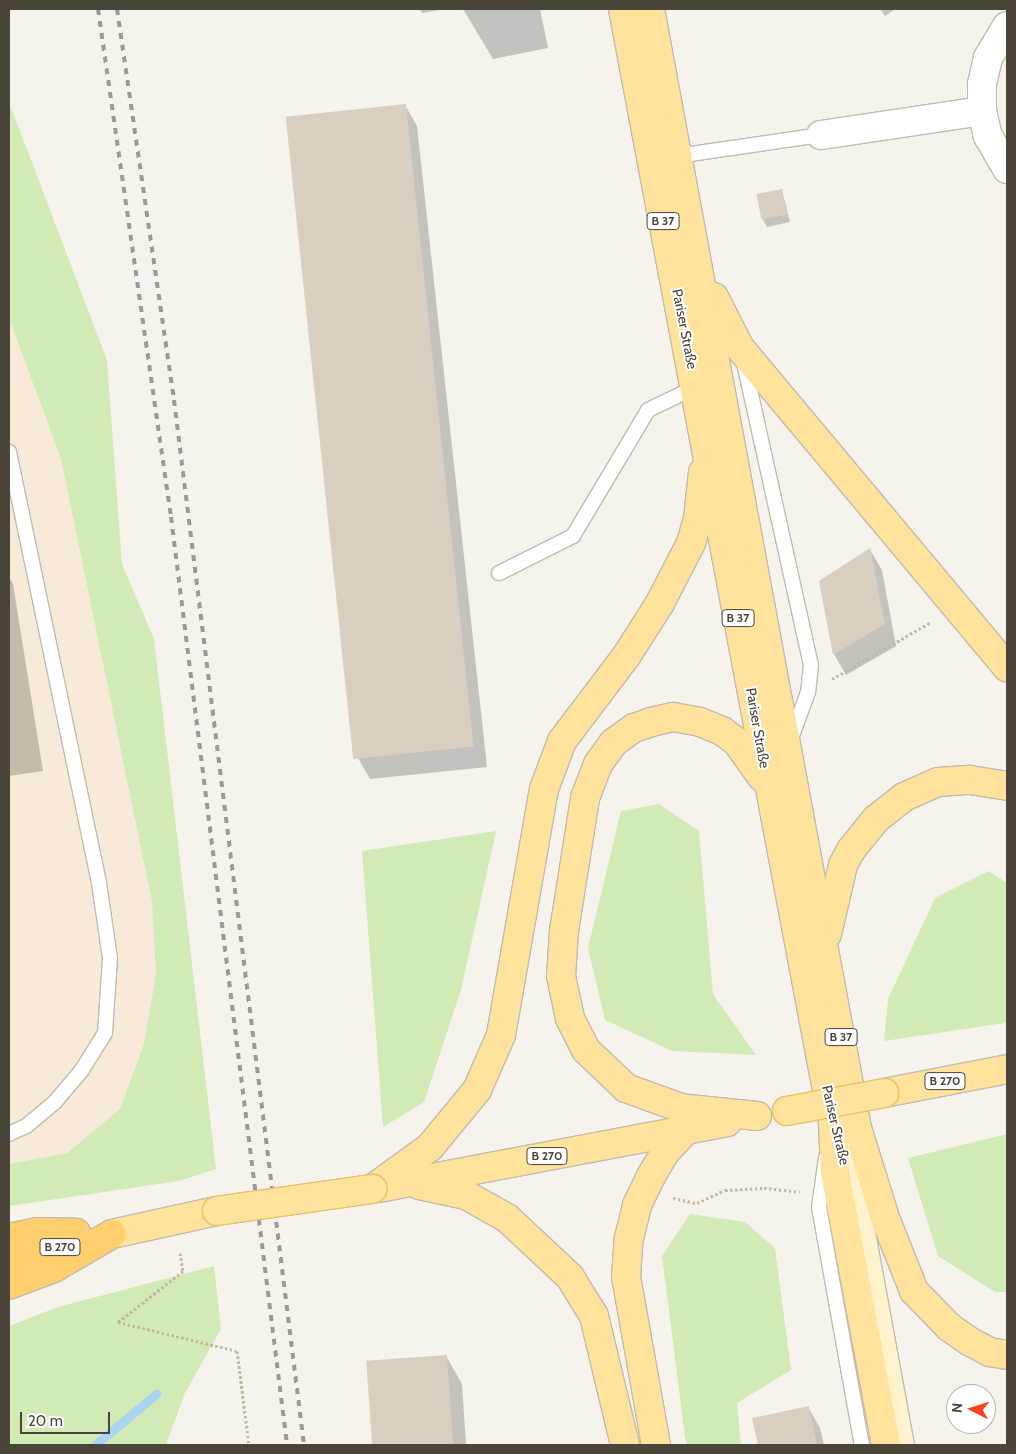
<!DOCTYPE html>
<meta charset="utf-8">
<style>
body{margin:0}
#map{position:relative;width:1016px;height:1454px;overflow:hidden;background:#f6f3ec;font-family:Cabin,sans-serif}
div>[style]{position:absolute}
.commercial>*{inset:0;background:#f7ead8}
.green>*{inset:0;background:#d2eab5}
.shadow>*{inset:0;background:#0003}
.stream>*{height:9px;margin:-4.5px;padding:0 4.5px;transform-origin:4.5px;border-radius:4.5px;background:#a9d4f2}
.building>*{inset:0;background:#d8cfc1;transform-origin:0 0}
.path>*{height:3px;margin-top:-1.5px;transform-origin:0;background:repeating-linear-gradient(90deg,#c4b79f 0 2.5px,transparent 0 5px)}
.roads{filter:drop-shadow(1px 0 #c2bbae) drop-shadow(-1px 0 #c2bbae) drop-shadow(0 1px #c2bbae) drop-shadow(0 -1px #c2bbae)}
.lane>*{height:14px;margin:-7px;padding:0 7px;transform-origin:7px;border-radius:7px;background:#fff}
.street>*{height:28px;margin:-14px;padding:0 14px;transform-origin:14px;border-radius:14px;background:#fff}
.secondary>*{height:28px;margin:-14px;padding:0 14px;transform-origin:14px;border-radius:14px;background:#fff3cd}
.primary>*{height:28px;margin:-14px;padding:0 14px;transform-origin:14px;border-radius:14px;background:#ffe39c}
.highway>*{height:28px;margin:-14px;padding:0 14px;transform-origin:14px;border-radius:14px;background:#ffcf6e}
.rail>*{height:4px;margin-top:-2px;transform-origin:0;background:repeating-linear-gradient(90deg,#9a9a9a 0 6px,transparent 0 12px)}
.bridges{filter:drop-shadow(1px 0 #e6c16a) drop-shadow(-1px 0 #e6c16a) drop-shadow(0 1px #e6c16a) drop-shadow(0 -1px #e6c16a)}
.primary-bridge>*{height:28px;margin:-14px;padding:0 14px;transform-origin:14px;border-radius:14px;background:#ffe39c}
span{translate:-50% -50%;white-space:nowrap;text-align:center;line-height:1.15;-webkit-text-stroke:4px #fff;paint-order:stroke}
.shield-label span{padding:1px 4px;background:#fff;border:1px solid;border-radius:4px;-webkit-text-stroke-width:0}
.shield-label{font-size:12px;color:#4b4439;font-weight:700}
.street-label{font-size:14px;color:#4b4439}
.frame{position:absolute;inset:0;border:10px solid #4b4439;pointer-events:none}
.north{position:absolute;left:946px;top:1384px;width:50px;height:50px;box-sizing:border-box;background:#fff;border:1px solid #b7b4b0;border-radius:50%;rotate:275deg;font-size:14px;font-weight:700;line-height:20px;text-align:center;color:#4b4439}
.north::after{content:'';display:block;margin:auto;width:18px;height:22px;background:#fc3f1d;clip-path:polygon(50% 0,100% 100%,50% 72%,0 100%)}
.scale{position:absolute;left:20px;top:1412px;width:90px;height:22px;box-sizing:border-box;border:2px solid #4b4439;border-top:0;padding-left:6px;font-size:15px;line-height:18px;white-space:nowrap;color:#4b4439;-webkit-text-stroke:4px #fff;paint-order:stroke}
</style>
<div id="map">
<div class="commercial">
<i style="clip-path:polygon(9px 318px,61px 459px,152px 902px,156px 974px,144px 1044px,120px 1109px,67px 1153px,9px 1164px)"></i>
</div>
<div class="green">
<i style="clip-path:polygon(9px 102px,107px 360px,122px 564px,154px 639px,216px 1169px,179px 1181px,9px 1206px,9px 1164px,67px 1153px,120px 1109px,144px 1044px,156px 974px,152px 902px,61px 459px,9px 318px)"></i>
<i style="clip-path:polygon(659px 804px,699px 831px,713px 994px,756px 1055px,672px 1051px,605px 1020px,588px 948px,621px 811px)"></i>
<i style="clip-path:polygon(496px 831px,461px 990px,424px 1102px,383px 1127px,362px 851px)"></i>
<i style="clip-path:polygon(989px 871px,1007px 883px,1007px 1019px,1005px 1023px,884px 1041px,888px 999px,935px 898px)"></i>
<i style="clip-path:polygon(1007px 1134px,1007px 1292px,995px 1292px,938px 1256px,908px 1158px)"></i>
<i style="clip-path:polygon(690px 1214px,745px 1222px,775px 1248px,791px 1370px,737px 1403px,741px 1445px,687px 1445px,685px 1437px,662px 1256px)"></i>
<i style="clip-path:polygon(214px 1266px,221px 1329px,185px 1393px,166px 1445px,9px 1445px,9px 1326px,58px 1307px)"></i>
</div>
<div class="shadow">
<i style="clip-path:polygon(420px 9px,446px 9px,422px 13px)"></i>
<i style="clip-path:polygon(463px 9px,540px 9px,548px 48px,493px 59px)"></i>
<i style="clip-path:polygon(880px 9px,895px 9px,885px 16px)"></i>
<i style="clip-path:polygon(405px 105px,417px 126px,487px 767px,370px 779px,358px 758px,287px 117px)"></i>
<i style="clip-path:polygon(782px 190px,790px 222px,767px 227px,763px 220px)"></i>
<i style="clip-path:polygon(870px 550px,882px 570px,896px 646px,846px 675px,834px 654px,820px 581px)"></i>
<i style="clip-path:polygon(9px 577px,13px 584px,43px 771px,9px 776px)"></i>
<i style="clip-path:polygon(446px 1356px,462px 1384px,466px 1445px,374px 1445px,367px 1363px)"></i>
<i style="clip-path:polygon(808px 1407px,820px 1428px,824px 1445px,760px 1445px,754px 1419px)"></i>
</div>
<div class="stream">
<i style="left:95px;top:1445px;width:80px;rotate:-39.9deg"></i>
</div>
<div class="building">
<i style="left:406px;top:104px;width:646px;height:121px;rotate:84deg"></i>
<i style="left:782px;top:189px;width:26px;height:26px;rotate:79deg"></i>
<i style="clip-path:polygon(870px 548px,885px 624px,833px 655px,819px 581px)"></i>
<i style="left:447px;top:1355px;width:90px;height:81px;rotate:86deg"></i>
<i style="clip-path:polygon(809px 1406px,817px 1445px,758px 1445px,752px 1418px)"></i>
</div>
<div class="path">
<i style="left:832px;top:679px;width:114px;rotate:-29.9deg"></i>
<i style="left:673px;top:1198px;width:25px;rotate:12deg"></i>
<i style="left:697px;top:1203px;width:31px;rotate:-25deg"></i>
<i style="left:725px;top:1190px;width:39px;rotate:-3deg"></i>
<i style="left:764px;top:1188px;width:36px;rotate:6deg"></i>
<i style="left:180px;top:1253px;width:18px;rotate:81deg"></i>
<i style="left:183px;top:1271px;width:83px;rotate:141.9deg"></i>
<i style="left:118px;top:1322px;width:122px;rotate:13.7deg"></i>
<i style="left:237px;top:1351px;width:95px;rotate:82.7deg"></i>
</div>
<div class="roads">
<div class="lane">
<i style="left:677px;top:156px;width:146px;rotate:-8.3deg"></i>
<i style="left:744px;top:363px;width:309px;rotate:77.5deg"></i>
<i style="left:811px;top:665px;width:27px;rotate:96deg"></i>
<i style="left:808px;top:692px;width:52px;rotate:110.2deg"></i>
<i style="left:9px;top:452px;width:440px;rotate:78.2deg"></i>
<i style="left:99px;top:883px;width:76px;rotate:81.7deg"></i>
<i style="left:110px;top:958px;width:75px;rotate:93.8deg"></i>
<i style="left:105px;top:1033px;width:44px;rotate:121.9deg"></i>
<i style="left:82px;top:1070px;width:42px;rotate:130.2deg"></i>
<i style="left:55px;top:1102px;width:38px;rotate:140deg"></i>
<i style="left:26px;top:1126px;width:19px;rotate:155deg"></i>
<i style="left:499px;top:573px;width:83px;rotate:-26.6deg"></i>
<i style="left:573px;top:536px;width:147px;rotate:-59.2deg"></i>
<i style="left:648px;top:410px;width:53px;rotate:-25.6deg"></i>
<i style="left:826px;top:1158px;width:49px;rotate:98.1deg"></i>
<i style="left:819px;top:1207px;width:242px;rotate:79.8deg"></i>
</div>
<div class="street">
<i style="left:1007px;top:26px;width:37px;rotate:121deg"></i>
<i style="left:988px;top:58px;width:27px;rotate:103deg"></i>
<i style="left:982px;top:84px;width:27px;rotate:90deg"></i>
<i style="left:982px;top:111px;width:26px;rotate:77deg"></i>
<i style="left:988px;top:136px;width:38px;rotate:60deg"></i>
<i style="left:821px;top:135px;width:163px;rotate:-8.5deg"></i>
</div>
<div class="secondary">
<i style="left:843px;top:1156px;width:41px;rotate:74.2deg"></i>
<i style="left:854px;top:1195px;width:254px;rotate:79.6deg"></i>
</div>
<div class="primary">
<i style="left:623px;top:9px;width:1134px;rotate:79.32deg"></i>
<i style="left:833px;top:1123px;width:49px;rotate:87.7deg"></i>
<i style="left:835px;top:1172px;width:278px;rotate:79.4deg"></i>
<i style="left:650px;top:9px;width:1138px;rotate:79.52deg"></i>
<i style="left:857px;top:1128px;width:94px;rotate:72.7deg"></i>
<i style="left:885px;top:1218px;width:79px;rotate:68.3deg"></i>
<i style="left:914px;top:1291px;width:50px;rotate:45.8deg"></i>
<i style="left:949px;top:1327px;width:24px;rotate:35deg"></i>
<i style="left:969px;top:1341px;width:24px;rotate:28deg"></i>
<i style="left:990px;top:1352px;width:17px;rotate:10deg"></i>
<i style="left:714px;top:297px;width:57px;rotate:63deg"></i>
<i style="left:740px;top:348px;width:416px;rotate:50.1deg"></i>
<i style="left:827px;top:934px;width:71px;rotate:-76.9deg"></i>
<i style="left:843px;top:865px;width:17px;rotate:-62deg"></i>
<i style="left:851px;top:850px;width:40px;rotate:-51deg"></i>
<i style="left:876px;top:819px;width:36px;rotate:-38deg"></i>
<i style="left:904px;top:797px;width:37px;rotate:-24deg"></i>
<i style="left:938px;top:782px;width:32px;rotate:-4deg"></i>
<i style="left:970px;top:780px;width:37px;rotate:9deg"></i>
<i style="left:884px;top:1093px;width:125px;rotate:-11deg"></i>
<i style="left:757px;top:1116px;width:76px;rotate:-174deg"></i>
<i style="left:681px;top:1108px;width:59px;rotate:-160deg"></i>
<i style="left:626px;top:1088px;width:55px;rotate:-136.5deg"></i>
<i style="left:586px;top:1050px;width:36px;rotate:-117deg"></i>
<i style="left:570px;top:1018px;width:43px;rotate:-102.1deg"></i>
<i style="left:561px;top:976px;width:45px;rotate:-86.2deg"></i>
<i style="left:564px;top:931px;width:135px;rotate:-81deg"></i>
<i style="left:585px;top:798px;width:36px;rotate:-69deg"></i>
<i style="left:598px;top:764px;width:26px;rotate:-54deg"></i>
<i style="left:613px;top:743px;width:26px;rotate:-36deg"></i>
<i style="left:634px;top:728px;width:18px;rotate:-19deg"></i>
<i style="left:651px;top:722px;width:23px;rotate:-13deg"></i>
<i style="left:673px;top:717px;width:27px;rotate:10deg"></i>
<i style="left:700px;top:722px;width:24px;rotate:22deg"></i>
<i style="left:722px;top:731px;width:19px;rotate:36deg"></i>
<i style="left:737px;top:742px;width:43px;rotate:54.5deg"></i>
<i style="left:419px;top:1185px;width:48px;rotate:12deg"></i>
<i style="left:466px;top:1195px;width:47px;rotate:29.3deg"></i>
<i style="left:507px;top:1218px;width:86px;rotate:43.1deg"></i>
<i style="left:570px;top:1277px;width:46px;rotate:58.4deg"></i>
<i style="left:594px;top:1316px;width:133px;rotate:76.5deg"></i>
<i style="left:379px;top:1188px;width:354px;rotate:-10.7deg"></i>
<i style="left:372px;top:1189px;width:72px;rotate:-35.9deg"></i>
<i style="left:430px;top:1147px;width:74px;rotate:-50.5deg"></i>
<i style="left:477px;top:1090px;width:60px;rotate:-66.4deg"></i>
<i style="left:501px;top:1035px;width:250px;rotate:-80.1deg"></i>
<i style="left:544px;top:789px;width:51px;rotate:-69.4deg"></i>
<i style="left:562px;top:741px;width:108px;rotate:-52.9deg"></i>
<i style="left:627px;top:655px;width:62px;rotate:-57.6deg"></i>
<i style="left:660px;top:603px;width:68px;rotate:-62.7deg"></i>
<i style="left:691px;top:543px;width:25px;rotate:-74deg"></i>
<i style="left:698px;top:519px;width:47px;rotate:-83.9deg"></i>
<i style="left:112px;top:1234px;width:107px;rotate:-12.4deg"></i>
<i style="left:656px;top:1445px;width:171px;rotate:-100.1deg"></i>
<i style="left:626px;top:1277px;width:39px;rotate:-86deg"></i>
<i style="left:629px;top:1238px;width:34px;rotate:-76deg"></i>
<i style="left:637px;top:1205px;width:32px;rotate:-64deg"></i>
<i style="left:651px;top:1176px;width:29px;rotate:-59deg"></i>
<i style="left:666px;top:1151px;width:29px;rotate:-46deg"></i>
</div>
<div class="highway">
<i style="left:9px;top:1238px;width:29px;rotate:-12deg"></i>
<i style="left:37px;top:1232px;width:39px;rotate:1deg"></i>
<i style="left:9px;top:1260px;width:77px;rotate:-14.2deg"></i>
<i style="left:9px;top:1285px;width:48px;rotate:-20.7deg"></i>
<i style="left:54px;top:1268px;width:67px;rotate:-30.4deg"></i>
</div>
</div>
<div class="rail">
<i style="left:98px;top:9px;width:513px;rotate:81.82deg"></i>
<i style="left:171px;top:517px;width:935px;rotate:82.87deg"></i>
<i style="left:117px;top:9px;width:395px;rotate:81.7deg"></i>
<i style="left:174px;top:400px;width:1053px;rotate:82.91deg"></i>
</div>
<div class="bridges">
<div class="primary-bridge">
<i style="left:787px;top:1111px;width:99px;rotate:-10.5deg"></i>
<i style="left:217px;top:1211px;width:157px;rotate:-8.1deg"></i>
</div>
</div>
<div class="shield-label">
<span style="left:663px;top:221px">B 37</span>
<span style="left:738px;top:618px">B 37</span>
<span style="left:841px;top:1037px">B 37</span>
<span style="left:945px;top:1081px">B 270</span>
<span style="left:547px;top:1156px">B 270</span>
<span style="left:60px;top:1247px">B 270</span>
</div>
<div class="street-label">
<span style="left:685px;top:329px;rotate:79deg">Pariser Straße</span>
<span style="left:758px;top:728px;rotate:80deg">Pariser Straße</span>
<span style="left:836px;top:1125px;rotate:77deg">Pariser Straße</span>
</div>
<div class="frame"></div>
<div class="north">N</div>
<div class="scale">20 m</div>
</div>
